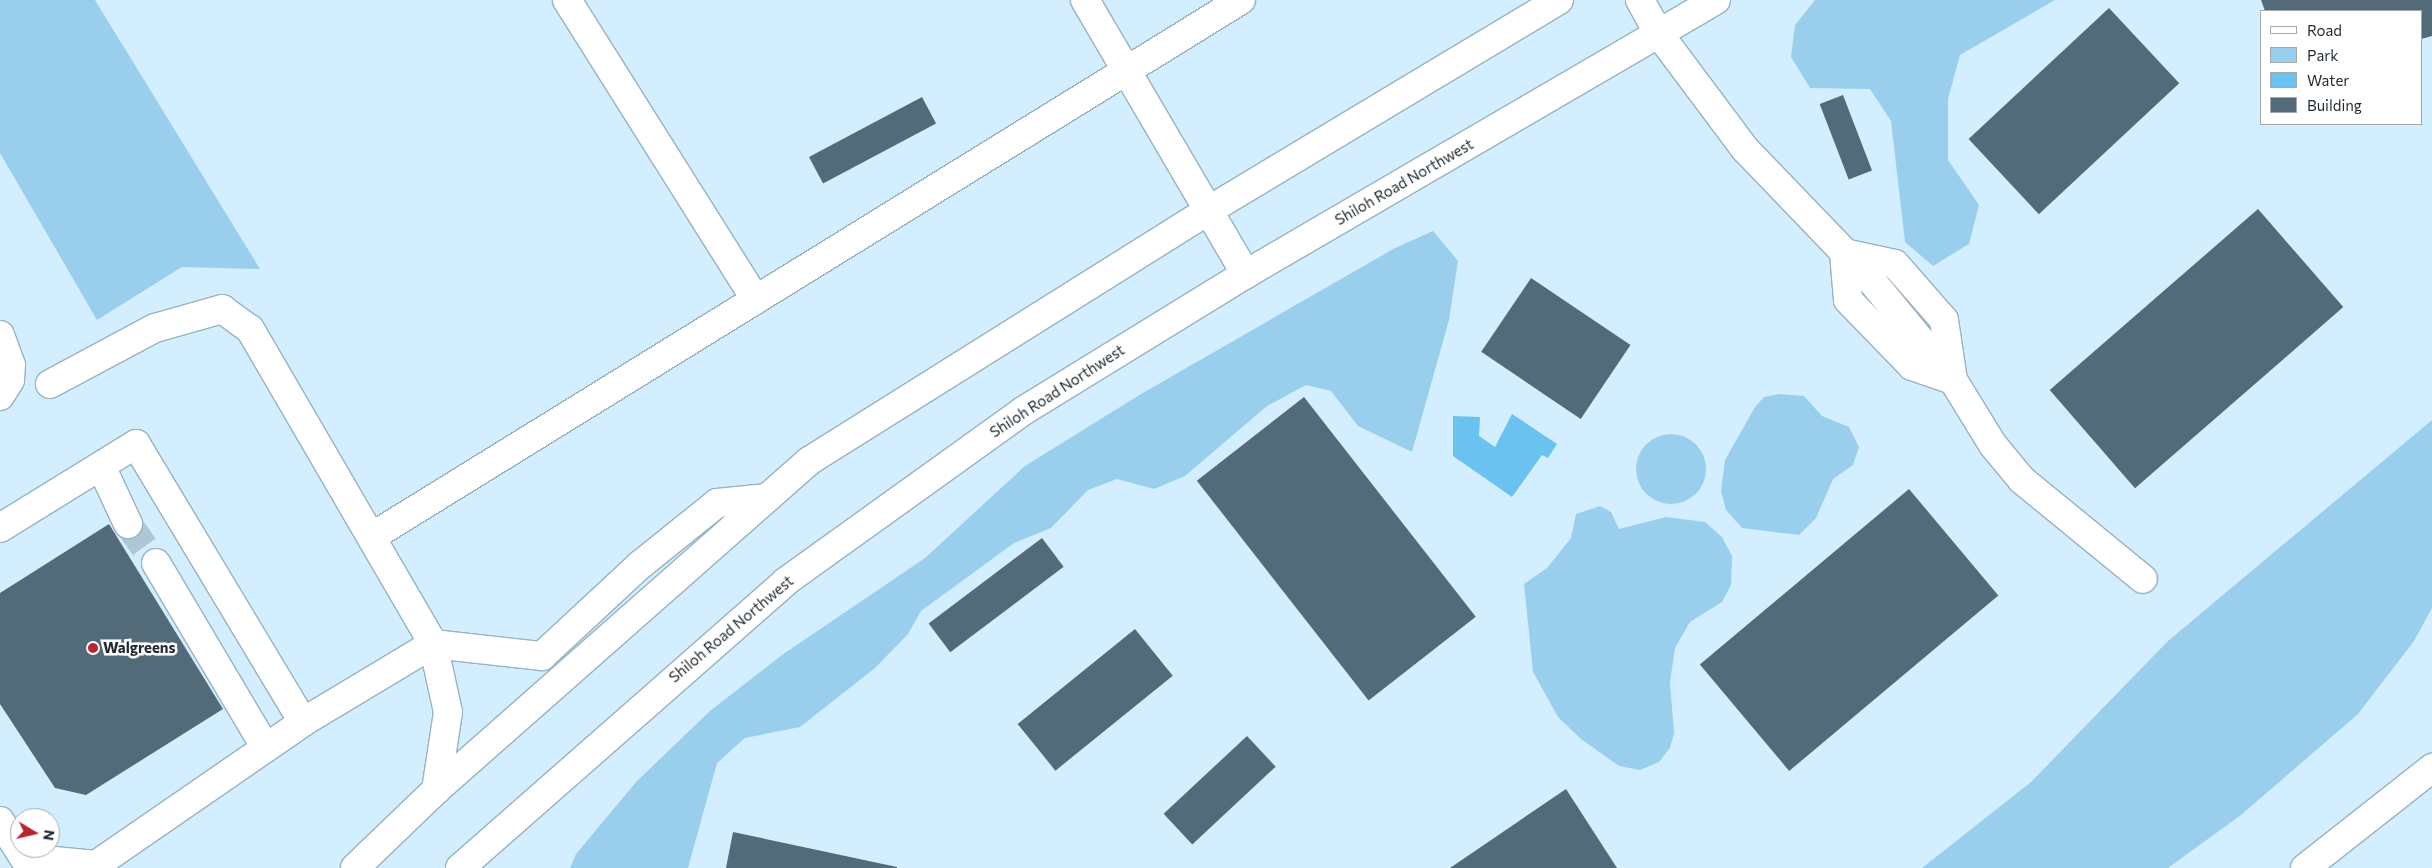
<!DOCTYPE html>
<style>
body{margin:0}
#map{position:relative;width:2432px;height:868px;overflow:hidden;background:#d3efff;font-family:Commissioner,sans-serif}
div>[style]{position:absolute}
.green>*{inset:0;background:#99cfed}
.round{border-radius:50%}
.water>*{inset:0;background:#6bc1ef}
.building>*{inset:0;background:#536b79;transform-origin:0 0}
.minor-tunnel>*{height:28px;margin-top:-14px;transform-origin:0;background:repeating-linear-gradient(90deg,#afc7d5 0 28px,transparent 0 42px)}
.roads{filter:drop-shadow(1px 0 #98b2c1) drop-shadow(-1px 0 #98b2c1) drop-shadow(0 1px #98b2c1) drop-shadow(0 -1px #98b2c1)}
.minor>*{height:28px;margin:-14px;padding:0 14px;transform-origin:14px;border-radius:14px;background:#fff}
.highway>*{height:28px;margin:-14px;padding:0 14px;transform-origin:14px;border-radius:14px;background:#fff}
.dots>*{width:14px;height:14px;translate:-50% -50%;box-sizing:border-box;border:2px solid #fff;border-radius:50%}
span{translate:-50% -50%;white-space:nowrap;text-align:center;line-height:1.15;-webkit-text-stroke:5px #fff;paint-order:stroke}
.street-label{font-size:15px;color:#1f292f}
.poi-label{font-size:15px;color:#1f292f;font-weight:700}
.left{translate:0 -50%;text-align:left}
.legend{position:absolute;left:2260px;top:10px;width:162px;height:115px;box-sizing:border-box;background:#fff;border:1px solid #a5a9ac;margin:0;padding:6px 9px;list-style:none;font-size:15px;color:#1f292f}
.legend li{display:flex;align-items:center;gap:10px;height:25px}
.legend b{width:25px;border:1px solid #a5a9ac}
.north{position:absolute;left:10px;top:808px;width:50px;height:50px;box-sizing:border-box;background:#fff;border:1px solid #a5a9ac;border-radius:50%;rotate:99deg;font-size:14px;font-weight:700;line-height:20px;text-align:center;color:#1f292f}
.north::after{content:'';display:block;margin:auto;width:18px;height:22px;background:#b7262f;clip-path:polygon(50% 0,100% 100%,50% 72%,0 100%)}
</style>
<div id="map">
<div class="green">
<i style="clip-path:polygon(0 0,95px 0,260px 269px,182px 267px,97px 320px,0 153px)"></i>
<i style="clip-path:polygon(1815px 0,2055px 0,1960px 55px,1948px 99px,1948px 160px,1979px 205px,1969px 244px,1933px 266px,1905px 242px,1891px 121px,1870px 89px,1810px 88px,1791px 57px,1795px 25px)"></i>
<i style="clip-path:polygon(1433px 231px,1458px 261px,1449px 320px,1412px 452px,1358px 426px,1331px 391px,1306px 385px,1267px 406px,1185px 476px,1154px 489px,1117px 479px,1088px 490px,1051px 528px,1014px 543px,921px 611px,908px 634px,875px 668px,800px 727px,745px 738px,717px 763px,688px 868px,570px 868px,576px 854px,636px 782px,710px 711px,782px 655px,925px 558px,1025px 466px,1141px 394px,1395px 248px)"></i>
<i style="clip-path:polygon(1780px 394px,1804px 396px,1822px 416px,1849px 427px,1859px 447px,1853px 465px,1833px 479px,1816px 518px,1799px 535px,1742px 528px,1726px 510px,1721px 491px,1725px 460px,1755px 407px,1764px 397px)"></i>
<i style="clip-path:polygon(2432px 420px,2432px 608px,2414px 641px,2358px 714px,2241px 815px,2168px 868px,1922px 868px,2031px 782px,2168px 641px)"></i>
<i class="round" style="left:1636px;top:434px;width:70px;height:70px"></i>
<i style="clip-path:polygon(1600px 506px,1611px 512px,1619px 529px,1666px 517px,1705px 522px,1722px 537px,1732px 556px,1731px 585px,1722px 602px,1690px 622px,1675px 648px,1670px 682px,1674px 733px,1670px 748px,1659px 762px,1640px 770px,1619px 766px,1581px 739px,1558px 717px,1533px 672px,1524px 584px,1547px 568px,1571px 538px,1576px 514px)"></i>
</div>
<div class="water">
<i style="clip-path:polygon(1512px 414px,1557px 444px,1548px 458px,1542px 455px,1512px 497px,1453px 456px,1453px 416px,1480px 417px,1479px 436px,1495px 447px)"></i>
</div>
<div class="building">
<i style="clip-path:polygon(2261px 0,2432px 0,2432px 36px,2421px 39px,2421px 11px,2265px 11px)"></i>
<i style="left:2109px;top:8px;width:103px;height:192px;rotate:47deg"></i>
<i style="left:1843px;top:95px;width:81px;height:25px;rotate:69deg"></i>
<i style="left:922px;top:97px;width:30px;height:128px;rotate:62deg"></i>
<i style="left:2258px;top:209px;width:130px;height:276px;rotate:49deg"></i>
<i style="left:1531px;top:278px;width:120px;height:89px;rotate:34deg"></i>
<i style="left:1304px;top:397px;width:279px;height:136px;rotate:52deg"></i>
<i style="left:1909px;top:489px;width:139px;height:273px;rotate:50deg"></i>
<i style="clip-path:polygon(109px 524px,223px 709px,86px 795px,55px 788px,0 704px,0 593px)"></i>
<i style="left:1042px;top:538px;width:36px;height:142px;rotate:53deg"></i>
<i style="left:1135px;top:629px;width:60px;height:151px;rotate:51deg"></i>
<i style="left:1247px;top:736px;width:42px;height:114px;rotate:47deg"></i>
<i style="clip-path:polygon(1566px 789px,1617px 868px,1450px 868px)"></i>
<i style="clip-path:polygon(733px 832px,897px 867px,897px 868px,726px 868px)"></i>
</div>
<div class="minor-tunnel">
<i style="left:128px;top:524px;width:48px;rotate:54.3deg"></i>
</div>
<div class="roads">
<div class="minor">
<i style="left:567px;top:0;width:353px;rotate:57.8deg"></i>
<i style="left:1085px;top:0;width:318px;rotate:59.6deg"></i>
<i style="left:1640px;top:0;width:39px;rotate:61deg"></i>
<i style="left:1659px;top:34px;width:144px;rotate:53.2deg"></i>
<i style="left:1745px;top:149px;width:182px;rotate:46.1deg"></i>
<i style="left:1871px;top:280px;width:129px;rotate:50.6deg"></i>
<i style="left:1953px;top:380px;width:76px;rotate:58.4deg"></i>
<i style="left:1993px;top:445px;width:45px;rotate:50.4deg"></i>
<i style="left:2022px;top:480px;width:156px;rotate:39.3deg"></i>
<i style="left:1844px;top:253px;width:52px;rotate:12.2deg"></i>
<i style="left:1895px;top:264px;width:74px;rotate:48.8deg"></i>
<i style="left:1944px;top:320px;width:61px;rotate:81.5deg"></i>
<i style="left:1844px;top:253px;width:47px;rotate:85.1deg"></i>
<i style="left:1848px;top:300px;width:92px;rotate:45.9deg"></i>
<i style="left:1912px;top:366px;width:43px;rotate:18.9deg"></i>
<i style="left:0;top:335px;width:32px;rotate:70deg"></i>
<i style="left:11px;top:365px;width:15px;rotate:94deg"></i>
<i style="left:10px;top:380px;width:19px;rotate:122deg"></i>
<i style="left:50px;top:384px;width:119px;rotate:-28.1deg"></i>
<i style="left:155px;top:328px;width:70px;rotate:-15.8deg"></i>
<i style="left:222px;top:309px;width:34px;rotate:36deg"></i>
<i style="left:250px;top:329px;width:364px;rotate:59.8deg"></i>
<i style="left:433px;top:644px;width:70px;rotate:77.6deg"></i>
<i style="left:448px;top:712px;width:79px;rotate:98.7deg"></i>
<i style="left:101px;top:466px;width:64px;rotate:65deg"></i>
<i style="left:0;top:528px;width:160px;rotate:-31.7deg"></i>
<i style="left:136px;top:444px;width:324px;rotate:59deg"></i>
<i style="left:373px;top:536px;width:1020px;rotate:-31.7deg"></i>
<i style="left:156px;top:563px;width:215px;rotate:59.3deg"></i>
<i style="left:0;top:821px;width:44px;rotate:57deg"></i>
<i style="left:24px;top:858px;width:72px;rotate:5.6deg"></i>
<i style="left:96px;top:865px;width:252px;rotate:-34.6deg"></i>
<i style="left:303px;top:722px;width:152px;rotate:-31deg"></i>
<i style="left:433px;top:644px;width:110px;rotate:6.3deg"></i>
<i style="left:542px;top:656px;width:134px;rotate:-42.9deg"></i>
<i style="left:640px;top:565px;width:99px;rotate:-38.8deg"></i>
<i style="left:717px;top:503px;width:50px;rotate:-5.7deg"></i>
<i style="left:355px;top:868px;width:112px;rotate:-43.9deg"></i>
<i style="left:436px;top:790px;width:497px;rotate:-41.4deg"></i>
<i style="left:809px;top:461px;width:474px;rotate:-32.1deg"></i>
<i style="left:1211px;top:209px;width:406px;rotate:-31deg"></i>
<i style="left:460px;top:868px;width:433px;rotate:-41.3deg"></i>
<i style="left:785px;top:582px;width:293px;rotate:-35.7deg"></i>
<i style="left:1023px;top:411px;width:262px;rotate:-31.6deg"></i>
<i style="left:1246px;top:274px;width:544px;rotate:-30.24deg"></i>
</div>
<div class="highway">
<i style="left:2305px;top:868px;width:162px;rotate:-38.2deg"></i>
</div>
</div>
<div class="dots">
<i style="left:93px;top:648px;background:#b7262f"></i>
</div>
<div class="street-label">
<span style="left:1404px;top:182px;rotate:-30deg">Shiloh Road Northwest</span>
<span style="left:1057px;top:391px;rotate:-33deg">Shiloh Road Northwest</span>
<span style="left:731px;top:629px;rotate:-40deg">Shiloh Road Northwest</span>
</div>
<div class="poi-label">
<span class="left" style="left:103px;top:648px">Walgreens</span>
</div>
<ul class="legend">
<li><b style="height:6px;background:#fff"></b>Road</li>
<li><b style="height:14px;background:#99cfed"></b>Park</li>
<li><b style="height:14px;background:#6bc1ef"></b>Water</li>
<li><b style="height:14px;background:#536b79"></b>Building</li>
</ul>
<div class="north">N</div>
</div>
